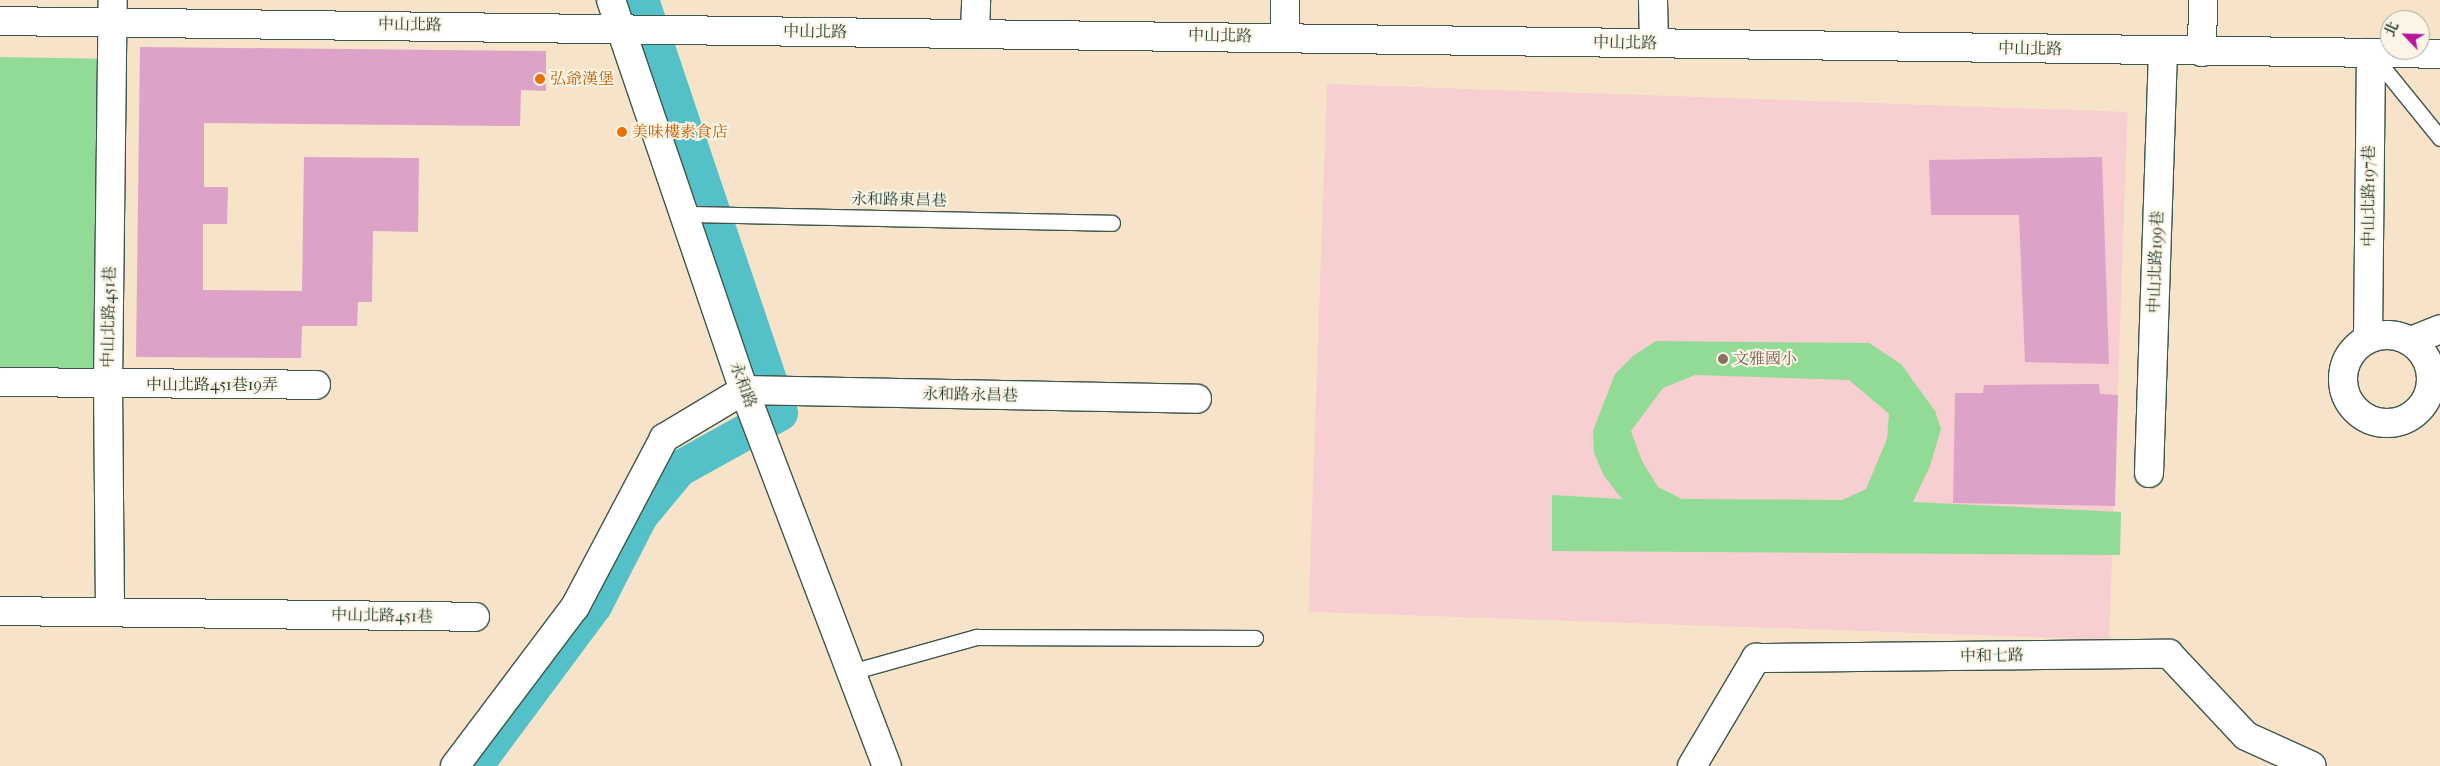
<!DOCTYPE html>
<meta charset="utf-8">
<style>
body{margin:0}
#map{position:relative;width:2440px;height:766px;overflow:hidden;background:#f6e3c9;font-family:"IM FELL French Canon","Noto Serif TC",serif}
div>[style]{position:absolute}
.built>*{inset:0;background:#f7cfd0;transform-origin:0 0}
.green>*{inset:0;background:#91db97;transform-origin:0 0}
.canal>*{height:36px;margin:-18px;padding:0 18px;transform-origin:18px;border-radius:18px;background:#53c1c7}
.building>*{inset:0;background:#dda2c8}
.roads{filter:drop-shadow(1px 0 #3f564a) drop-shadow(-1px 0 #3f564a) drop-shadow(0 1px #3f564a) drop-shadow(0 -1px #3f564a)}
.lane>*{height:15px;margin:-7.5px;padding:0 7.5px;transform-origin:7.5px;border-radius:7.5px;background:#fff}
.street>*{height:28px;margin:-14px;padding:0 14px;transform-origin:14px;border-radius:14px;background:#fff}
.street>.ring{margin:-14px;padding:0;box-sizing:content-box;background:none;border:28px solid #fff;border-radius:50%}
.secondary>*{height:28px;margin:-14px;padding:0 14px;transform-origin:14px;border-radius:14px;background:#fff}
.dots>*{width:14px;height:14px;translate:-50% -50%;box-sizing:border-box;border:2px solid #fcf5e5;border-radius:50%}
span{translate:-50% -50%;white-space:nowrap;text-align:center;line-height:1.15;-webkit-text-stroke:4px #fcf5e5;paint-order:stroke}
.street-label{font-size:16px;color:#1f3d34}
.food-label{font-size:16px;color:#c56008}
.left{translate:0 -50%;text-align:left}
.education-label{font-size:16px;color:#785e54}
.north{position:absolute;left:2380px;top:10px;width:50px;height:50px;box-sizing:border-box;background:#fcf5e5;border:1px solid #a4ab9e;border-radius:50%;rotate:294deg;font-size:14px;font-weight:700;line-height:20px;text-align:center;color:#1f3d34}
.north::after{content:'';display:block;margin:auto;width:18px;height:22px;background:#b5179e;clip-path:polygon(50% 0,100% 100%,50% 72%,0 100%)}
</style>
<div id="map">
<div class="built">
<i style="left:1327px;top:84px;width:801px;height:528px;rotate:2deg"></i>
</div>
<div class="green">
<i style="left:0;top:57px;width:100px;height:311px;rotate:1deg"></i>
<i style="clip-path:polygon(evenodd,1656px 341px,1869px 343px,1901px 364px,1935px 411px,1941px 429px,1930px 466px,1913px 502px,2121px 512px,2120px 555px,1552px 551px,1552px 495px,1622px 499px,1604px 476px,1594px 453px,1593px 431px,1615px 374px,1633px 356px,1656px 341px,1695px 375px,1849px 380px,1889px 414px,1887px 439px,1866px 489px,1842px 500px,1682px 499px,1658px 487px,1642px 461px,1631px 431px,1663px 388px,1695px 375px)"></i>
</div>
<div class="canal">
<i style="left:475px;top:766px;width:199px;rotate:-53.4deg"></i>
<i style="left:594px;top:606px;width:101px;rotate:-62.9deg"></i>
<i style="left:640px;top:516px;width:61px;rotate:-50.3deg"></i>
<i style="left:679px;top:469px;width:115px;rotate:-29deg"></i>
<i style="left:780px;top:413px;width:436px;rotate:-108.6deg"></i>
</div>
<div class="building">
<i style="clip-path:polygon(140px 47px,546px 51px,546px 91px,521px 90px,520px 126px,204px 123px,204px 187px,228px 187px,227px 224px,203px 224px,203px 290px,302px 291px,304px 157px,419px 158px,418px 232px,373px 231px,372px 302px,358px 302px,357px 326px,302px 326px,301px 358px,136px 357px)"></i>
<i style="clip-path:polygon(2102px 157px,2109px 364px,2025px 362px,2019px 215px,1931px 215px,1929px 160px)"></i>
<i style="clip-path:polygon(2099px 384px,2100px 394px,2118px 395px,2115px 506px,1953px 503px,1955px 393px,1983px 393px,1984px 385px)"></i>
</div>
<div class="roads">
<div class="lane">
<i style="left:2372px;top:54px;width:108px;rotate:51deg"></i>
<i style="left:686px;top:214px;width:426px;rotate:1.2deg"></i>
<i style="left:851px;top:672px;width:130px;rotate:-15.6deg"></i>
<i style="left:976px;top:637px;width:279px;rotate:0.2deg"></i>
</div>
<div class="street">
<i style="left:1653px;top:0;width:43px;rotate:88.7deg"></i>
<i style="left:0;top:21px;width:2440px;rotate:0.77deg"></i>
<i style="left:975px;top:33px;width:33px;rotate:-88deg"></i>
<i style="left:1285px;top:37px;width:37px;rotate:-90deg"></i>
<i style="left:2202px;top:52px;width:52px;rotate:-88.9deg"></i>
<i class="ring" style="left:2343px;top:335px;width:60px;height:60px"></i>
<i style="left:2368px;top:339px;width:286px;rotate:-89.4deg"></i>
<i style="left:2411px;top:341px;width:31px;rotate:-22deg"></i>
<i style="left:0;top:382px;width:316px;rotate:0.5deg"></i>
<i style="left:2149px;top:473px;width:422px;rotate:-88.1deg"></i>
<i style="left:0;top:611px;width:475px;rotate:0.7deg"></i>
<i style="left:110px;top:612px;width:228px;rotate:-90.5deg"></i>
<i style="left:108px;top:384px;width:384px;rotate:-89.3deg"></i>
<i style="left:455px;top:766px;width:199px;rotate:-53deg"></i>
<i style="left:575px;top:607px;width:191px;rotate:-62.2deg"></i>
<i style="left:664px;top:438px;width:93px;rotate:-31deg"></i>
<i style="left:744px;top:390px;width:453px;rotate:1.1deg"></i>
<i style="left:1692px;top:766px;width:126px;rotate:-59.3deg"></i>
<i style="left:1756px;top:658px;width:413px;rotate:-0.6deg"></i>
<i style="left:2169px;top:654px;width:112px;rotate:46.8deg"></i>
<i style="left:2246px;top:736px;width:72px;rotate:24.4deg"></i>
</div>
<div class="secondary">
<i style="left:611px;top:0;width:412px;rotate:71.2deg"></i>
<i style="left:744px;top:390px;width:402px;rotate:69.2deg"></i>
</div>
</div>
<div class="dots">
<i style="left:540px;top:79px;background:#e8710a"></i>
<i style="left:622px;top:132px;background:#e8710a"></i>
<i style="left:1723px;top:359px;background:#8d6e63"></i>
</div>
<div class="street-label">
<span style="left:410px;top:25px;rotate:1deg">中山北路</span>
<span style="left:815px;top:32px;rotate:1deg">中山北路</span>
<span style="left:1220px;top:36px;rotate:1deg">中山北路</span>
<span style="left:1625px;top:43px;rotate:1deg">中山北路</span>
<span style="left:2030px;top:49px;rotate:1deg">中山北路</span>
<span style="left:2369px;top:196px;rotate:-90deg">中山北路197巷</span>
<span style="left:899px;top:200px;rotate:1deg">永和路東昌巷</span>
<span style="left:2156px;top:262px;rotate:-88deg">中山北路199巷</span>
<span style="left:109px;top:317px;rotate:-89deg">中山北路451巷</span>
<span style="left:212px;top:385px">中山北路451巷19弄</span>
<span style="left:743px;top:385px;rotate:70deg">永和路</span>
<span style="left:970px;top:395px;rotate:1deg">永和路永昌巷</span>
<span style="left:382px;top:616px;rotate:1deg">中山北路451巷</span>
<span style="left:1992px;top:656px;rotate:-1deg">中和七路</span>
</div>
<div class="food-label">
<span class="left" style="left:550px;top:79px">弘爺漢堡</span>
<span class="left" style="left:632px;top:132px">美味樓素食店</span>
</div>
<div class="education-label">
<span class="left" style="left:1733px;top:359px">文雅國小</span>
</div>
<div class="north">北</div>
</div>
